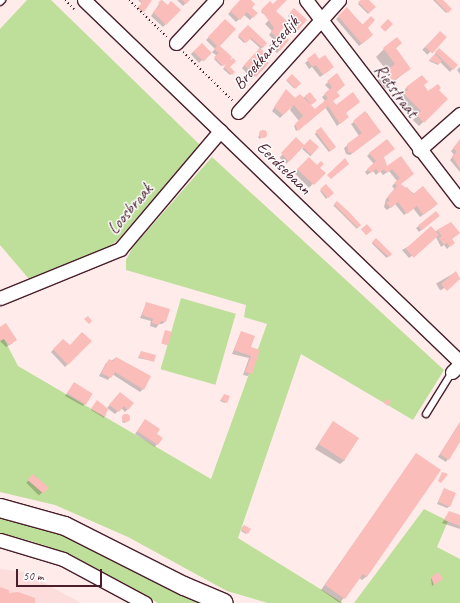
<!DOCTYPE html>
<style>
body{margin:0}
#map{position:relative;width:460px;height:603px;overflow:hidden;background:#feebea;font-family:Caveat,sans-serif}
div>[style]{position:absolute}
.built>*{inset:0;background:#fddddc}
.green>*{inset:0;background:#bedf99;transform-origin:0 0}
.shadow>*{inset:0;background:#0003;transform-origin:0 0}
.building>*{inset:0;background:#fabdba;transform-origin:0 0}
.round{border-radius:50%}
.path>*{height:2px;margin-top:-1px;transform-origin:0;background:repeating-linear-gradient(90deg,#4a1f2b 0 1px,transparent 0 4px)}
.roads{filter:drop-shadow(1px 0 #4a1f2b) drop-shadow(-1px 0 #4a1f2b) drop-shadow(0 1px #4a1f2b) drop-shadow(0 -1px #4a1f2b)}
.lane>*{height:6px;margin:-3px;padding:0 3px;transform-origin:3px;border-radius:3px;background:#fff}
.street>*{height:13px;margin:-6.5px;padding:0 6.5px;transform-origin:6.5px;border-radius:6.5px;background:#fff}
.secondary>*{height:18px;margin:-9px;padding:0 9px;transform-origin:9px;border-radius:9px;background:#fff}
span{translate:-50% -50%;white-space:nowrap;text-align:center;line-height:1.15;-webkit-text-stroke:3px #fff;paint-order:stroke}
.street-label{font-size:17px;color:#4a1f2b}
.scale{position:absolute;left:16px;top:569px;width:86px;height:18px;box-sizing:border-box;border:2px solid #4a1f2b;border-top:0;padding-left:5px;font-size:12px;line-height:14px;white-space:nowrap;color:#4a1f2b;-webkit-text-stroke:3px #fff;paint-order:stroke}
</style>
<div id="map">
<div class="built">
<i style="clip-path:polygon(0 569px,24px 572px,81px 603px,0 603px)"></i>
</div>
<div class="green">
<i style="clip-path:polygon(27px 0,51px 0,200px 145px,118px 240px,109px 247px,71px 264px,29px 279px,0 245px,0 29px)"></i>
<i style="clip-path:polygon(212px 157px,444px 370px,413px 420px,301px 354px,238px 538px,343px 603px,268px 603px,227px 591px,128px 537px,55px 505px,0 492px,0 331px,18px 366px,211px 479px,267px 324px,244px 317px,246px 305px,126px 270px,126px 260px,133px 247px)"></i>
<i style="left:181px;top:298px;width:57px;height:74px;rotate:16deg"></i>
<i style="clip-path:polygon(424px 509px,448px 521px,437px 547px,460px 559px,460px 603px,354px 603px)"></i>
<i style="clip-path:polygon(0 514px,69px 534px,204px 603px,158px 603px,72px 556px,31px 541px,0 534px)"></i>
</div>
<div class="shadow">
<i style="clip-path:polygon(138px 0,151px 0,142px 12px,138px 8px,142px 4px)"></i>
<i style="clip-path:polygon(162px 0,168px 6px,179px 10px,163px 27px,151px 16px)"></i>
<i style="clip-path:polygon(177px 0,189px 0,183px 6px)"></i>
<i style="clip-path:polygon(242px 0,249px 0,250px 8px,256px 13px,250px 20px,244px 15px,236px 22px,228px 14px)"></i>
<i style="clip-path:polygon(278px 0,285px 0,275px 11px,278px 32px,288px 41px,277px 53px,269px 46px,274px 40px,269px 35px,272px 31px,265px 24px,270px 19px,261px 12px,270px 3px,273px 6px)"></i>
<i style="clip-path:polygon(362px 0,367px 0,374px 7px,368px 14px,358px 4px)"></i>
<i style="clip-path:polygon(433px 0,441px 0,450px 9px,446px 13px)"></i>
<i style="clip-path:polygon(294px 9px,306px 20px,295px 32px,288px 26px,293px 20px,288px 16px)"></i>
<i style="clip-path:polygon(347px 9px,366px 28px,369px 38px,359px 46px,336px 19px)"></i>
<i style="clip-path:polygon(225px 21px,218px 46px,224px 65px,232px 59px,229px 67px,233px 72px,230px 75px,223px 69px,228px 63px,221px 66px,214px 59px,217px 56px,212px 52px,215px 49px,206px 40px)"></i>
<i style="clip-path:polygon(248px 26px,266px 43px,260px 50px,262px 58px,268px 63px,252px 79px,242px 68px,260px 48px,249px 38px,244px 43px,238px 37px)"></i>
<i style="left:440px;top:32px;width:7px;height:25px;rotate:45deg"></i>
<i style="clip-path:polygon(401px 43px,395px 49px,409px 69px,385px 89px,378px 80px,387px 71px,376px 57px,384px 49px)"></i>
<i style="left:202px;top:44px;width:12px;height:15px;rotate:48deg"></i>
<i style="clip-path:polygon(439px 49px,456px 65px,450px 72px,440px 62px,438px 65px,429px 61px)"></i>
<i style="clip-path:polygon(315px 55px,330px 70px,320px 77px,312px 67px,309px 69px,305px 63px)"></i>
<i style="clip-path:polygon(460px 67px,460px 74px,457px 70px)"></i>
<i style="clip-path:polygon(337px 74px,332px 101px,345px 113px,345px 119px,337px 126px,325px 107px,296px 131px,294px 126px,299px 121px,290px 110px,293px 105px,280px 118px,272px 111px,286px 91px,295px 100px,305px 97px,316px 100px,310px 105px,314px 110px,325px 101px,322px 97px,330px 90px,325px 85px)"></i>
<i style="left:292px;top:75px;width:11px;height:8px;rotate:45deg"></i>
<i style="clip-path:polygon(422px 76px,423px 86px,428px 93px,438px 90px,447px 99px,419px 126px,413px 120px,417px 116px,400px 98px,406px 88px)"></i>
<i style="clip-path:polygon(367px 113px,380px 132px,350px 155px,346px 154px,344px 148px,359px 136px,351px 124px)"></i>
<i style="left:321px;top:129px;width:23px;height:8px;rotate:52deg"></i>
<i style="clip-path:polygon(263px 131px,266px 132px,260px 139px,258px 137px)"></i>
<i style="left:296px;top:139px;width:9px;height:25px;rotate:41deg"></i>
<i style="left:310px;top:140px;width:11px;height:12px;rotate:41deg"></i>
<i style="clip-path:polygon(460px 141px,460px 172px,450px 160px,454px 155px,451px 151px)"></i>
<i style="clip-path:polygon(370px 153px,383px 157px,387px 168px,400px 158px,400px 184px,434px 207px,420px 217px,413px 208px,404px 215px,395px 204px,387px 210px,384px 207px,386px 199px,395px 190px,392px 186px,397px 181px,389px 171px,383px 175px,380px 171px,376px 175px,373px 171px,367px 175px,365px 172px,374px 164px,367px 156px)"></i>
<i style="left:309px;top:158px;width:21px;height:21px;rotate:45deg"></i>
<i style="clip-path:polygon(326px 186px,332px 193px,326px 199px,320px 191px)"></i>
<i style="left:337px;top:202px;width:33px;height:5px;rotate:45deg"></i>
<i style="clip-path:polygon(436px 218px,419px 232px,416px 228px,419px 226px)"></i>
<i style="clip-path:polygon(438px 230px,451px 239px,451px 245px,447px 249px,444px 245px,441px 247px,436px 237px,409px 258px,402px 250px)"></i>
<i style="left:376px;top:239px;width:21px;height:6px;rotate:45deg"></i>
<i style="left:456px;top:272px;width:8px;height:23px;rotate:60deg"></i>
<i style="clip-path:polygon(146px 304px,165px 322px,162px 324px,159px 324px,156px 328px,150px 326px,151px 321px,140px 318px)"></i>
<i style="clip-path:polygon(0 328px,13px 343px,6px 347px,0 341px)"></i>
<i style="clip-path:polygon(241px 332px,250px 348px,259px 350px,248px 376px,243px 375px,249px 358px,232px 354px)"></i>
<i style="clip-path:polygon(63px 340px,70px 346px,90px 341px,65px 367px,51px 352px)"></i>
<i style="clip-path:polygon(141px 352px,153px 361px,138px 358px)"></i>
<i style="clip-path:polygon(116px 358px,143px 389px,140px 392px,112px 374px,108px 380px,99px 376px,106px 363px)"></i>
<i style="clip-path:polygon(74px 384px,86px 403px,83px 406px,65px 396px)"></i>
<i style="clip-path:polygon(224px 395px,226px 402px,225px 403px,220px 401px)"></i>
<i style="clip-path:polygon(117px 396px,128px 409px,125px 412px,121px 408px,115px 414px,107px 408px)"></i>
<i style="clip-path:polygon(97px 402px,107px 409px,104px 418px,91px 410px)"></i>
<i style="clip-path:polygon(124px 416px,128px 418px,125px 423px,122px 422px)"></i>
<i style="clip-path:polygon(460px 422px,460px 441px,446px 462px,438px 457px)"></i>
<i style="clip-path:polygon(143px 423px,155px 434px,157px 444px,155px 447px,135px 434px)"></i>
<i style="clip-path:polygon(333px 423px,345px 460px,340px 464px,315px 449px)"></i>
<i style="clip-path:polygon(416px 454px,367px 576px,362px 580px,359px 578px,340px 603px,321px 590px)"></i>
<i style="left:34px;top:475px;width:18px;height:11px;rotate:45deg"></i>
<i style="clip-path:polygon(444px 489px,450px 506px,447px 508px,437px 504px)"></i>
<i style="clip-path:polygon(449px 512px,460px 516px,460px 529px,442px 523px)"></i>
<i style="clip-path:polygon(243px 527px,247px 533px,246px 534px,241px 531px)"></i>
<i style="clip-path:polygon(437px 573px,441px 578px,432px 586px,431px 579px)"></i>
</div>
<div class="building">
<i style="clip-path:polygon(140px 0,152px 0,144px 12px,138px 7px,142px 3px)"></i>
<i style="clip-path:polygon(161px 0,168px 5px,171px 1px,181px 10px,166px 25px,153px 12px,160px 5px,158px 3px)"></i>
<i style="clip-path:polygon(182px 0,190px 0,186px 4px)"></i>
<i style="clip-path:polygon(240px 0,251px 0,255px 4px,252px 8px,258px 13px,253px 18px,247px 12px,240px 20px,230px 11px)"></i>
<i style="clip-path:polygon(277px 0,287px 0,276px 11px,288px 22px,280px 32px,289px 40px,280px 51px,271px 43px,276px 37px,271px 32px,274px 28px,261px 10px,270px 1px,273px 4px)"></i>
<i style="clip-path:polygon(361px 0,369px 0,376px 7px,369px 13px,358px 2px)"></i>
<i style="clip-path:polygon(435px 0,443px 0,452px 9px,448px 13px)"></i>
<i style="clip-path:polygon(347px 7px,362px 25px,371px 16px,375px 20px,368px 28px,373px 35px,362px 44px,338px 16px)"></i>
<i style="clip-path:polygon(294px 8px,307px 20px,298px 30px,290px 23px,295px 17px,290px 12px)"></i>
<i style="clip-path:polygon(225px 19px,236px 29px,220px 46px,232px 57px,230px 61px,233px 58px,236px 61px,230px 67px,235px 72px,232px 75px,224px 67px,226px 64px,223px 66px,214px 57px,219px 53px,214px 49px,217px 46px,208px 37px)"></i>
<i style="left:388px;top:19px;width:7px;height:11px;rotate:45deg"></i>
<i style="clip-path:polygon(248px 25px,267px 43px,263px 48px,251px 38px,246px 43px,238px 35px)"></i>
<i style="left:440px;top:31px;width:9px;height:22px;rotate:41deg"></i>
<i style="clip-path:polygon(397px 37px,402px 43px,396px 48px,411px 69px,391px 82px,386px 71px,395px 64px,383px 48px)"></i>
<i style="left:202px;top:43px;width:14px;height:12px;rotate:45deg"></i>
<i style="clip-path:polygon(260px 48px,266px 54px,263px 58px,269px 63px,256px 77px,244px 65px)"></i>
<i style="clip-path:polygon(439px 48px,458px 65px,453px 70px,435px 52px)"></i>
<i style="clip-path:polygon(315px 53px,319px 59px,325px 55px,334px 67px,323px 75px,316px 65px,312px 67px,307px 59px)"></i>
<i style="clip-path:polygon(435px 54px,442px 61px,439px 64px,429px 60px)"></i>
<i style="clip-path:polygon(337px 73px,345px 85px,337px 92px,340px 96px,333px 101px,336px 105px,353px 92px,360px 102px,346px 113px,349px 117px,340px 124px,328px 106px,298px 131px,295px 124px,303px 116px,294px 105px,283px 115px,274px 107px,286px 89px,295px 98px,300px 94px,315px 109px,328px 98px,324px 94px,332px 87px,327px 81px)"></i>
<i style="left:292px;top:74px;width:13px;height:8px;rotate:45deg"></i>
<i style="clip-path:polygon(422px 75px,428px 82px,424px 85px,428px 91px,438px 84px,441px 88px,439px 90px,448px 99px,424px 123px,417px 115px,421px 111px,403px 93px,408px 90px,406px 87px)"></i>
<i style="left:310px;top:92px;width:11px;height:7px;rotate:52deg"></i>
<i style="clip-path:polygon(365px 111px,381px 132px,353px 153px,348px 152px,347px 144px,362px 133px,353px 121px)"></i>
<i style="left:321px;top:127px;width:25px;height:7px;rotate:53deg"></i>
<i class="round" style="left:259px;top:130px;width:8px;height:8px"></i>
<i style="clip-path:polygon(296px 137px,304px 145px,310px 139px,319px 147px,311px 155px,303px 147px,289px 162px,281px 153px)"></i>
<i style="clip-path:polygon(387px 139px,395px 149px,384px 157px,387px 166px,401px 156px,414px 174px,401px 184px,405px 188px,407px 187px,413px 194px,423px 186px,438px 204px,423px 215px,417px 206px,407px 214px,398px 202px,391px 208px,386px 203px,389px 201px,388px 196px,397px 186px,394px 183px,400px 178px,392px 169px,387px 173px,384px 169px,379px 173px,376px 169px,371px 173px,367px 169px,376px 161px,369px 153px)"></i>
<i style="clip-path:polygon(460px 139px,460px 169px,452px 156px,457px 152px,453px 148px)"></i>
<i style="clip-path:polygon(309px 157px,317px 165px,321px 161px,324px 164px,320px 168px,326px 173px,314px 185px,297px 169px)"></i>
<i style="clip-path:polygon(345px 158px,349px 164px,331px 179px,327px 175px)"></i>
<i style="left:326px;top:184px;width:12px;height:8px;rotate:48deg"></i>
<i style="clip-path:polygon(337px 201px,349px 212px,361px 225px,358px 228px,334px 204px)"></i>
<i style="left:436px;top:211px;width:6px;height:23px;rotate:51deg"></i>
<i style="clip-path:polygon(451px 222px,460px 233px,452px 239px,455px 243px,450px 247px,447px 243px,444px 245px,439px 238px,442px 236px,437px 230px)"></i>
<i style="left:367px;top:224px;width:8px;height:8px;rotate:50deg"></i>
<i style="left:431px;top:226px;width:12px;height:34px;rotate:48deg"></i>
<i style="clip-path:polygon(376px 238px,392px 254px,389px 257px,372px 242px)"></i>
<i style="clip-path:polygon(456px 271px,460px 279px,447px 291px,441px 284px)"></i>
<i style="clip-path:polygon(146px 302px,170px 309px,166px 322px,161px 321px,159px 325px,152px 323px,153px 319px,142px 315px)"></i>
<i style="clip-path:polygon(88px 316px,92px 321px,89px 324px,84px 319px)"></i>
<i style="clip-path:polygon(6px 323px,17px 340px,9px 345px,4px 339px,0 341px,0 327px)"></i>
<i style="left:165px;top:330px;width:7px;height:14px;rotate:16deg"></i>
<i style="clip-path:polygon(241px 331px,255px 336px,251px 347px,260px 350px,252px 374px,245px 372px,251px 356px,234px 350px)"></i>
<i style="clip-path:polygon(82px 332px,92px 341px,68px 365px,53px 349px,63px 339px,70px 345px)"></i>
<i style="clip-path:polygon(141px 351px,156px 355px,154px 362px,139px 357px)"></i>
<i style="clip-path:polygon(116px 357px,151px 376px,144px 390px,115px 372px,111px 378px,101px 373px,109px 359px,113px 361px)"></i>
<i style="left:74px;top:382px;width:22px;height:13px;rotate:32deg"></i>
<i style="clip-path:polygon(120px 392px,134px 403px,128px 410px,124px 406px,119px 412px,109px 405px)"></i>
<i style="clip-path:polygon(224px 394px,230px 396px,227px 403px,221px 400px)"></i>
<i style="clip-path:polygon(386px 399px,391px 401px,388px 406px,384px 403px)"></i>
<i style="clip-path:polygon(97px 400px,108px 409px,105px 417px,91px 409px)"></i>
<i class="round" style="left:122px;top:414px;width:8px;height:8px"></i>
<i style="clip-path:polygon(145px 419px,160px 429px,157px 434px,163px 438px,158px 445px,137px 431px)"></i>
<i style="left:333px;top:421px;width:31px;height:27px;rotate:33deg"></i>
<i style="clip-path:polygon(460px 422px,460px 442px,449px 460px,440px 454px)"></i>
<i style="clip-path:polygon(416px 453px,441px 470px,367px 577px,363px 574px,345px 599px,325px 585px)"></i>
<i style="clip-path:polygon(442px 472px,448px 474px,441px 483px,438px 481px)"></i>
<i style="left:33px;top:474px;width:21px;height:8px;rotate:41deg"></i>
<i style="left:444px;top:488px;width:13px;height:15px;rotate:23deg"></i>
<i style="clip-path:polygon(449px 511px,460px 515px,460px 526px,444px 520px)"></i>
<i style="clip-path:polygon(244px 525px,251px 529px,248px 534px,241px 529px)"></i>
<i style="clip-path:polygon(438px 572px,443px 579px,434px 585px,431px 577px)"></i>
<i style="clip-path:polygon(0 587px,9px 590px,9px 593px,18px 592px,35px 598px,35px 603px,0 603px)"></i>
</div>
<div class="path">
<i style="left:65px;top:0;width:13px;rotate:45deg"></i>
<i style="left:129px;top:0;width:53px;rotate:44.2deg"></i>
<i style="left:183px;top:52px;width:70px;rotate:44.4deg"></i>
</div>
<div class="roads">
<div class="lane">
<i style="left:0;top:2px;width:3px;rotate:-45deg"></i>
<i style="left:426px;top:414px;width:49px;rotate:-58.2deg"></i>
</div>
<div class="street">
<i style="left:84px;top:0;width:522px;rotate:43.91deg"></i>
<i style="left:306px;top:0;width:253px;rotate:52.5deg"></i>
<i style="left:176px;top:43px;width:59px;rotate:-47.1deg"></i>
<i style="left:238px;top:112px;width:151px;rotate:-48deg"></i>
<i style="left:419px;top:150px;width:55px;rotate:-41.3deg"></i>
<i style="left:0;top:298px;width:130px;rotate:-22.2deg"></i>
<i style="left:120px;top:249px;width:155px;rotate:-49.7deg"></i>
<i style="left:452px;top:372px;width:11px;rotate:-45deg"></i>
<i style="left:0;top:540px;width:66px;rotate:16.8deg"></i>
<i style="left:63px;top:559px;width:93px;rotate:28.2deg"></i>
</div>
<div class="secondary">
<i style="left:0;top:508px;width:67px;rotate:15.5deg"></i>
<i style="left:65px;top:526px;width:133px;rotate:26.8deg"></i>
<i style="left:184px;top:586px;width:43px;rotate:23deg"></i>
</div>
</div>
<div class="street-label">
<span style="left:266px;top:53px;rotate:-49deg">Broekkantsedijk</span>
<span style="left:396px;top:91px;rotate:53deg">Rietstraat</span>
<span style="left:284px;top:168px;rotate:44deg">Eerdsebaan</span>
<span style="left:130px;top:209px;rotate:-50deg">Loosbraak</span>
</div>
<div class="scale">50 m</div>
</div>
